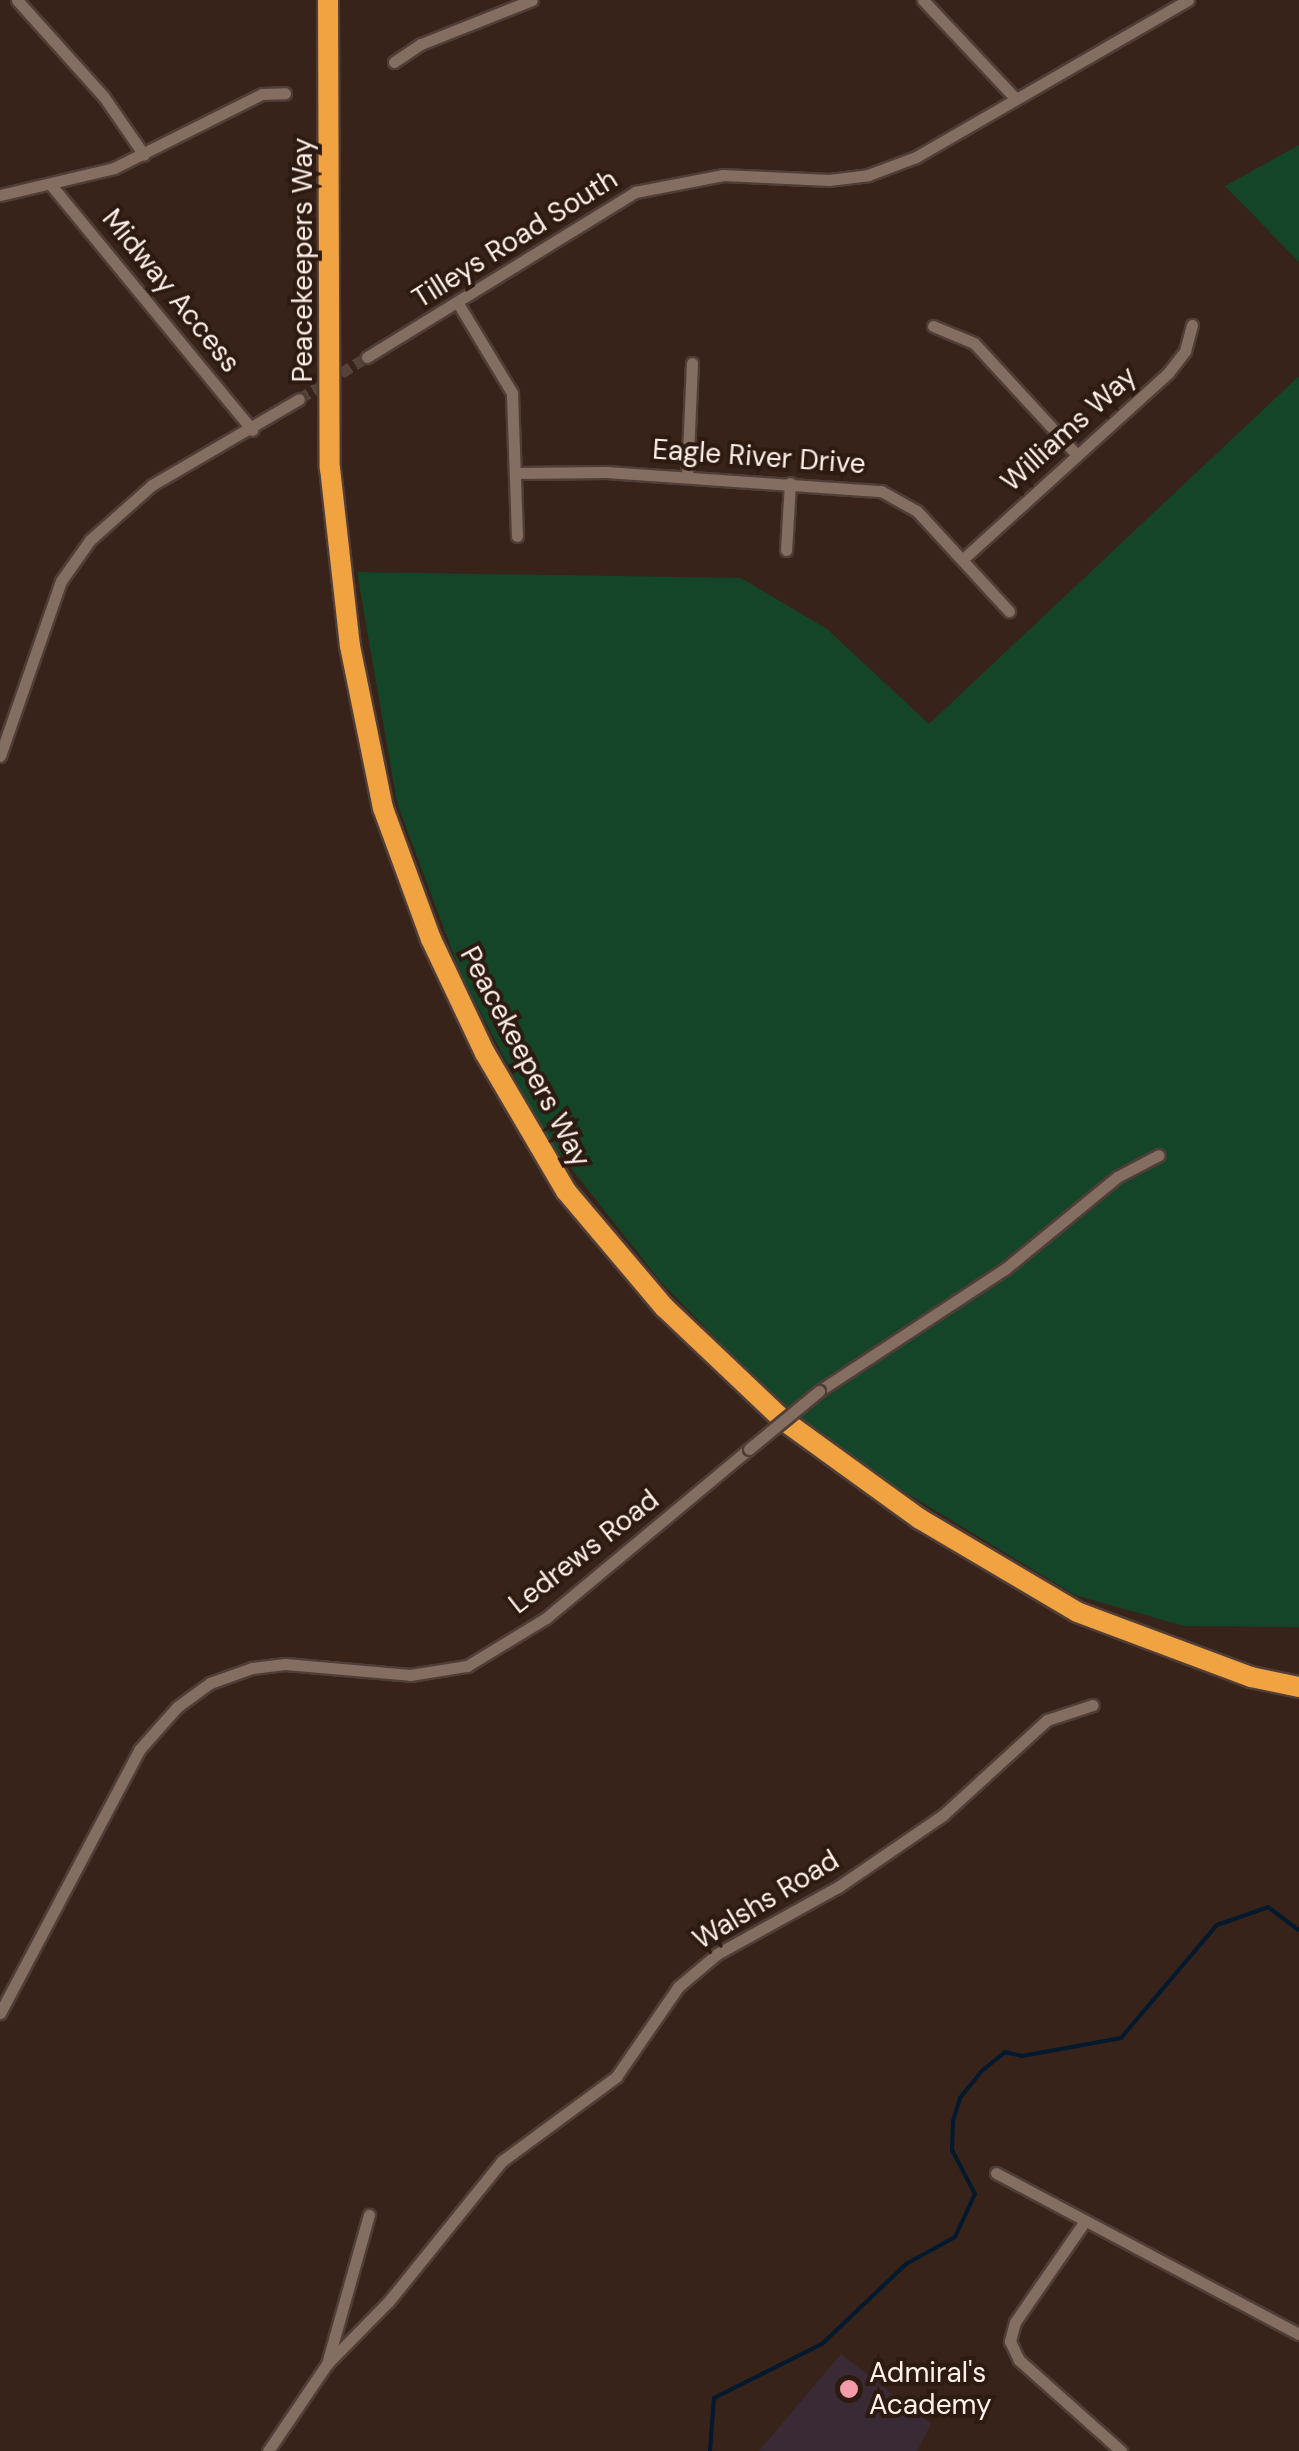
<!DOCTYPE html>
<style>
body{margin:0}
#map{position:relative;width:1299px;height:2451px;overflow:hidden;background:#372319;font-family:"DM Sans",sans-serif}
div>[style]{position:absolute}
.education>*{inset:0;background:#3a2a36}
.green>*{inset:0;background:#144529}
.stream>*{height:4px;margin:-2px;padding:0 2px;transform-origin:2px;border-radius:2px;background:#02192e}
.minor-tunnel>*{height:11px;margin-top:-5.5px;transform-origin:0;background:repeating-linear-gradient(90deg,#554238 0 11px,transparent 0 16.5px)}
.roads{filter:drop-shadow(2px 0 #4f3e37) drop-shadow(-2px 0 #4f3e37) drop-shadow(0 2px #4f3e37) drop-shadow(0 -2px #4f3e37)}
.minor>*{height:11px;margin:-5.5px;padding:0 5.5px;transform-origin:5.5px;border-radius:5.5px;background:#846d61}
.motorway>*{height:20px;margin:-10px;padding:0 10px;transform-origin:10px;border-radius:10px;background:#f1a241}
.bridges{filter:drop-shadow(2px 0 #4f3e37) drop-shadow(-2px 0 #4f3e37) drop-shadow(0 2px #4f3e37) drop-shadow(0 -2px #4f3e37)}
.minor-bridge>*{height:11px;margin:-5.5px;padding:0 5.5px;transform-origin:5.5px;border-radius:5.5px;background:#846d61}
.dots>*{width:28px;height:28px;translate:-50% -50%;box-sizing:border-box;border:5px solid #2d1a10;border-radius:50%}
span{translate:-50% -50%;white-space:nowrap;text-align:center;line-height:1.15;-webkit-text-stroke:8px #2d1a10;paint-order:stroke}
.street-label{font-size:28px;color:#fef0ea}
.poi-label{font-size:28px;color:#fef0ea}
.left{translate:0 -50%;text-align:left}
</style>
<div id="map">
<div class="education">
<i style="clip-path:polygon(841px 2354px,931px 2424px,917px 2451px,759px 2451px)"></i>
</div>
<div class="green">
<i style="clip-path:polygon(1299px 145px,1299px 262px,1225px 186px)"></i>
<i style="clip-path:polygon(1299px 376px,1299px 1627px,1184px 1626px,1075px 1595px,883px 1479px,781px 1405px,660px 1281px,545px 1135px,462px 977px,397px 803px,357px 572px,741px 578px,827px 629px,929px 724px)"></i>
</div>
<div class="stream">
<i style="left:710px;top:2451px;width:53px;rotate:-85.7deg"></i>
<i style="left:714px;top:2398px;width:121px;rotate:-26.6deg"></i>
<i style="left:822px;top:2344px;width:116px;rotate:-43.6deg"></i>
<i style="left:906px;top:2264px;width:56px;rotate:-28.9deg"></i>
<i style="left:955px;top:2237px;width:47px;rotate:-65.1deg"></i>
<i style="left:975px;top:2194px;width:50px;rotate:-117.6deg"></i>
<i style="left:952px;top:2150px;width:29px;rotate:-88deg"></i>
<i style="left:953px;top:2121px;width:24px;rotate:-73deg"></i>
<i style="left:960px;top:2098px;width:36px;rotate:-51deg"></i>
<i style="left:983px;top:2070px;width:28px;rotate:-39deg"></i>
<i style="left:1005px;top:2052px;width:17px;rotate:13deg"></i>
<i style="left:1022px;top:2056px;width:101px;rotate:-10.3deg"></i>
<i style="left:1121px;top:2038px;width:148px;rotate:-49.7deg"></i>
<i style="left:1217px;top:1925px;width:54px;rotate:-19.4deg"></i>
<i style="left:1268px;top:1907px;width:39px;rotate:37deg"></i>
</div>
<div class="minor-tunnel">
<i style="left:299px;top:399px;width:80px;rotate:-31.7deg"></i>
</div>
<div class="roads">
<div class="minor">
<i style="left:17px;top:0;width:130px;rotate:48.1deg"></i>
<i style="left:104px;top:97px;width:70px;rotate:55.4deg"></i>
<i style="left:923px;top:0;width:133px;rotate:46.8deg"></i>
<i style="left:394px;top:62px;width:32px;rotate:-34deg"></i>
<i style="left:421px;top:44px;width:119px;rotate:-21.6deg"></i>
<i style="left:51px;top:185px;width:317px;rotate:50.6deg"></i>
<i style="left:0;top:195px;width:117px;rotate:-13.3deg"></i>
<i style="left:114px;top:168px;width:165px;rotate:-26.6deg"></i>
<i style="left:262px;top:94px;width:23px;rotate:-2deg"></i>
<i style="left:459px;top:305px;width:103px;rotate:58.9deg"></i>
<i style="left:512px;top:393px;width:143px;rotate:88deg"></i>
<i style="left:933px;top:326px;width:44px;rotate:22.5deg"></i>
<i style="left:974px;top:343px;width:152px;rotate:47.4deg"></i>
<i style="left:367px;top:357px;width:315px;rotate:-31.6deg"></i>
<i style="left:635px;top:192px;width:90px;rotate:-10.9deg"></i>
<i style="left:723px;top:175px;width:106px;rotate:2.7deg"></i>
<i style="left:829px;top:180px;width:39px;rotate:-7deg"></i>
<i style="left:868px;top:175px;width:51px;rotate:-20.6deg"></i>
<i style="left:916px;top:157px;width:314px;rotate:-30deg"></i>
<i style="left:516px;top:473px;width:90px;rotate:-0.6deg"></i>
<i style="left:606px;top:472px;width:276px;rotate:4deg"></i>
<i style="left:881px;top:491px;width:41px;rotate:29.1deg"></i>
<i style="left:917px;top:511px;width:136px;rotate:47.4deg"></i>
<i style="left:687px;top:477px;width:114px;rotate:-87.5deg"></i>
<i style="left:786px;top:550px;width:67px;rotate:-86.6deg"></i>
<i style="left:963px;top:559px;width:277px;rotate:-42.2deg"></i>
<i style="left:1168px;top:373px;width:28px;rotate:-52deg"></i>
<i style="left:1185px;top:351px;width:27px;rotate:-75deg"></i>
<i style="left:0;top:756px;width:185px;rotate:-70.8deg"></i>
<i style="left:61px;top:581px;width:50px;rotate:-54.7deg"></i>
<i style="left:90px;top:540px;width:83px;rotate:-41.6deg"></i>
<i style="left:152px;top:485px;width:170px;rotate:-30.3deg"></i>
<i style="left:819px;top:1391px;width:222px;rotate:-33.3deg"></i>
<i style="left:1005px;top:1269px;width:145px;rotate:-39.4deg"></i>
<i style="left:1117px;top:1177px;width:47px;rotate:-27.6deg"></i>
<i style="left:0;top:2013px;width:297px;rotate:-62.1deg"></i>
<i style="left:139px;top:1750px;width:57px;rotate:-48.5deg"></i>
<i style="left:177px;top:1707px;width:41px;rotate:-36deg"></i>
<i style="left:210px;top:1683px;width:45px;rotate:-19.7deg"></i>
<i style="left:252px;top:1668px;width:33px;rotate:-7deg"></i>
<i style="left:285px;top:1664px;width:125px;rotate:5deg"></i>
<i style="left:410px;top:1675px;width:58px;rotate:-9deg"></i>
<i style="left:467px;top:1666px;width:92px;rotate:-31.3deg"></i>
<i style="left:546px;top:1618px;width:264px;rotate:-39.8deg"></i>
<i style="left:996px;top:2173px;width:343px;rotate:28deg"></i>
<i style="left:1085px;top:2221px;width:123px;rotate:124.7deg"></i>
<i style="left:1015px;top:2322px;width:20px;rotate:105deg"></i>
<i style="left:1010px;top:2341px;width:21px;rotate:65deg"></i>
<i style="left:1019px;top:2360px;width:137px;rotate:41.7deg"></i>
<i style="left:327px;top:2364px;width:155px;rotate:-74.3deg"></i>
<i style="left:268px;top:2451px;width:105px;rotate:-55.9deg"></i>
<i style="left:327px;top:2364px;width:88px;rotate:-45.5deg"></i>
<i style="left:389px;top:2301px;width:180px;rotate:-51.1deg"></i>
<i style="left:502px;top:2161px;width:142px;rotate:-36.4deg"></i>
<i style="left:616px;top:2077px;width:109px;rotate:-55.4deg"></i>
<i style="left:678px;top:1987px;width:51px;rotate:-40.2deg"></i>
<i style="left:717px;top:1954px;width:138px;rotate:-29deg"></i>
<i style="left:838px;top:1887px;width:127px;rotate:-34.4deg"></i>
<i style="left:943px;top:1815px;width:141px;rotate:-42.4deg"></i>
<i style="left:1047px;top:1720px;width:48px;rotate:-18.1deg"></i>
</div>
<div class="motorway">
<i style="left:328px;top:0;width:468px;rotate:89.8deg"></i>
<i style="left:330px;top:468px;width:179px;rotate:83.6deg"></i>
<i style="left:350px;top:646px;width:165px;rotate:78.5deg"></i>
<i style="left:383px;top:808px;width:140px;rotate:69.9deg"></i>
<i style="left:431px;top:939px;width:126px;rotate:64.7deg"></i>
<i style="left:485px;top:1053px;width:160px;rotate:59.6deg"></i>
<i style="left:566px;top:1191px;width:153px;rotate:49.8deg"></i>
<i style="left:665px;top:1308px;width:163px;rotate:43.5deg"></i>
<i style="left:783px;top:1420px;width:169px;rotate:35.9deg"></i>
<i style="left:920px;top:1519px;width:182px;rotate:30.6deg"></i>
<i style="left:1077px;top:1612px;width:186px;rotate:20.5deg"></i>
<i style="left:1251px;top:1677px;width:49px;rotate:11.8deg"></i>
</div>
</div>
<div class="bridges">
<div class="minor-bridge">
<i style="left:749px;top:1449px;width:91px;rotate:-39.6deg"></i>
</div>
</div>
<div class="dots">
<i style="left:849px;top:2389px;background:#f39aab"></i>
</div>
<div class="street-label">
<span style="left:515px;top:239px;rotate:-32deg">Tilleys Road South</span>
<span style="left:303px;top:260px;rotate:-90deg">Peacekeepers Way</span>
<span style="left:171px;top:291px;rotate:51deg">Midway Access</span>
<span style="left:1069px;top:429px;rotate:-42deg">Williams Way</span>
<span style="left:759px;top:457px;rotate:4deg">Eagle River Drive</span>
<span style="left:525px;top:1057px;rotate:62deg">Peacekeepers Way</span>
<span style="left:584px;top:1552px;rotate:-38deg">Ledrews Road</span>
<span style="left:766px;top:1900px;rotate:-31deg">Walshs Road</span>
</div>
<div class="poi-label">
<span class="left" style="left:869px;top:2389px">Admiral's<br>Academy</span>
</div>
</div>
